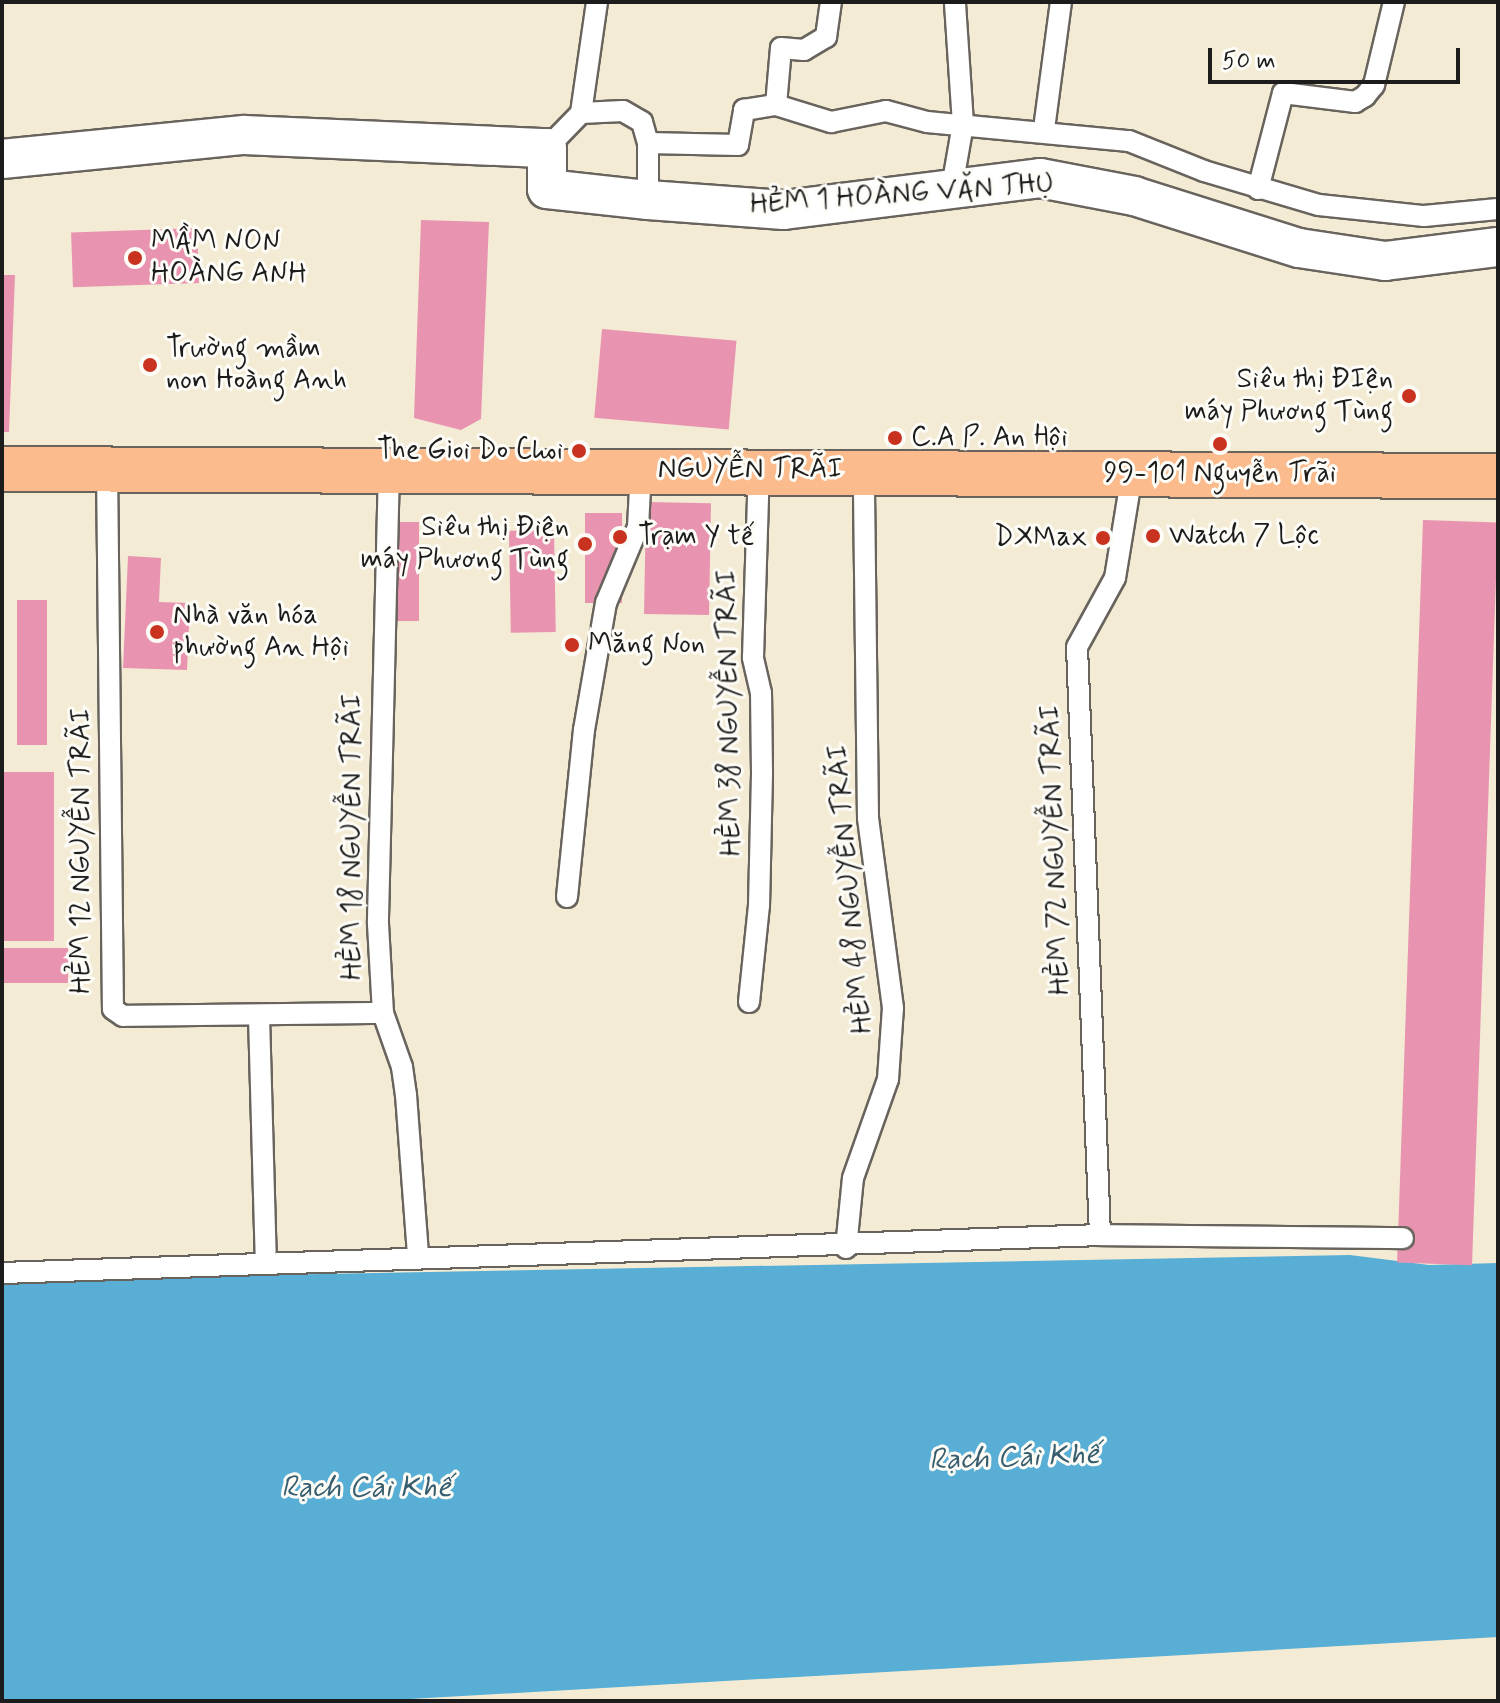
<!DOCTYPE html>
<meta charset="utf-8">
<style>
body{margin:0}
#map{position:relative;width:1500px;height:1703px;overflow:hidden;background:#f4ebd5;font-family:Mynerve,sans-serif}
div>[style]{position:absolute}
.water>*{inset:0;background:#58aed4}
.building>*{inset:0;background:#e894b1;transform-origin:0 0}
.roads{filter:drop-shadow(2px 0 #68645d) drop-shadow(-2px 0 #68645d) drop-shadow(0 2px #68645d) drop-shadow(0 -2px #68645d)}
.lane>*{height:20px;margin:-10px;padding:0 10px;transform-origin:10px;border-radius:10px;background:#fff}
.street>*{height:38px;margin:-19px;padding:0 19px;transform-origin:19px;border-radius:19px;background:#fff}
.primary>*{height:44px;margin:-22px;padding:0 22px;transform-origin:22px;border-radius:22px;background:#fbbb8c}
.dots>*{width:22px;height:22px;translate:-50% -50%;box-sizing:border-box;border:4px solid #fdfcf7;border-radius:50%}
span{translate:-50% -50%;white-space:nowrap;text-align:center;line-height:1.15;-webkit-text-stroke:6px #fdfcf7;paint-order:stroke}
.street-label{font-size:28px;color:#1c1c1c}
.poi-label{font-size:28px;color:#1c1c1c}
.left{translate:0 -50%;text-align:left}
.right{translate:-100% -50%;text-align:right}
.water-label{font-size:30px;color:#375e6f;font-style:italic}
.frame{position:absolute;inset:0;border:4px solid #1c1c1c;pointer-events:none}
.scale{position:absolute;left:1208px;top:48px;width:252px;height:36px;box-sizing:border-box;border:4px solid #1c1c1c;border-top:0;padding-left:10px;font-size:24px;line-height:28px;white-space:nowrap;color:#1c1c1c;-webkit-text-stroke:6px #fdfcf7;paint-order:stroke}
</style>
<div id="map">
<div class="water">
<i style="clip-path:polygon(1350px 1255px,1429px 1265px,1498px 1263px,1498px 1637px,376px 1701px,2px 1701px,2px 1280px)"></i>
</div>
<div class="building">
<i style="clip-path:polygon(421px 220px,489px 222px,481px 419px,461px 430px,414px 418px)"></i>
<i style="left:197px;top:228px;width:55px;height:126px;rotate:88deg"></i>
<i style="clip-path:polygon(2px 275px,15px 275px,9px 432px,2px 432px)"></i>
<i style="left:602px;top:329px;width:135px;height:89px;rotate:5deg"></i>
<i style="left:646px;top:502px;width:65px;height:112px;rotate:1deg"></i>
<i style="left:585px;top:513px;width:37px;height:90px"></i>
<i style="left:1423px;top:520px;width:75px;height:743px;rotate:2deg"></i>
<i style="left:419px;top:522px;width:99px;height:42px;rotate:90deg"></i>
<i style="left:554px;top:530px;width:102px;height:45px;rotate:89deg"></i>
<i style="clip-path:polygon(128px 556px,161px 558px,159px 602px,190px 603px,187px 670px,123px 668px)"></i>
<i style="left:17px;top:600px;width:30px;height:145px"></i>
<i style="left:2px;top:772px;width:52px;height:169px"></i>
<i style="left:68px;top:948px;width:35px;height:66px;rotate:90deg"></i>
</div>
<div class="roads">
<div class="lane">
<i style="left:776px;top:105px;width:57px;rotate:-85deg"></i>
<i style="left:781px;top:48px;width:23px;rotate:5deg"></i>
<i style="left:804px;top:50px;width:26px;rotate:-31deg"></i>
<i style="left:826px;top:37px;width:35px;rotate:-82deg"></i>
<i style="left:581px;top:113px;width:112px;rotate:-81.8deg"></i>
<i style="left:1044px;top:129px;width:128px;rotate:-82.4deg"></i>
<i style="left:547px;top:148px;width:49px;rotate:-45.8deg"></i>
<i style="left:581px;top:113px;width:42px;rotate:-2.7deg"></i>
<i style="left:623px;top:111px;width:22px;rotate:30deg"></i>
<i style="left:642px;top:122px;width:22px;rotate:74deg"></i>
<i style="left:648px;top:143px;width:90px;rotate:1.3deg"></i>
<i style="left:738px;top:145px;width:36px;rotate:-80deg"></i>
<i style="left:744px;top:110px;width:32px;rotate:-9deg"></i>
<i style="left:776px;top:105px;width:58px;rotate:17.2deg"></i>
<i style="left:831px;top:122px;width:56px;rotate:-11.3deg"></i>
<i style="left:886px;top:111px;width:42px;rotate:15deg"></i>
<i style="left:927px;top:122px;width:203px;rotate:5.4deg"></i>
<i style="left:1129px;top:141px;width:81px;rotate:21.8deg"></i>
<i style="left:1204px;top:171px;width:120px;rotate:16.5deg"></i>
<i style="left:1319px;top:205px;width:106px;rotate:6deg"></i>
<i style="left:1424px;top:216px;width:74px;rotate:-5.4deg"></i>
<i style="left:1258px;top:189px;width:99px;rotate:-75.4deg"></i>
<i style="left:1283px;top:93px;width:73px;rotate:7.1deg"></i>
<i style="left:1355px;top:102px;width:12px;rotate:-31deg"></i>
<i style="left:1365px;top:96px;width:14px;rotate:-51deg"></i>
<i style="left:1374px;top:85px;width:85px;rotate:-76.5deg"></i>
<i style="left:951px;top:193px;width:70px;rotate:-80.1deg"></i>
<i style="left:963px;top:124px;width:122px;rotate:-93.8deg"></i>
<i style="left:648px;top:200px;width:57px;rotate:-90deg"></i>
<i style="left:107px;top:467px;width:542px;rotate:89.37deg"></i>
<i style="left:113px;top:1009px;width:12px;rotate:35deg"></i>
<i style="left:123px;top:1016px;width:260px;rotate:-0.7deg"></i>
<i style="left:389px;top:468px;width:456px;rotate:91.4deg"></i>
<i style="left:378px;top:924px;width:89px;rotate:86.8deg"></i>
<i style="left:383px;top:1013px;width:57px;rotate:70.6deg"></i>
<i style="left:402px;top:1067px;width:28px;rotate:82deg"></i>
<i style="left:406px;top:1095px;width:161px;rotate:85.7deg"></i>
<i style="left:567px;top:897px;width:168px;rotate:-84.2deg"></i>
<i style="left:584px;top:730px;width:129px;rotate:-80.2deg"></i>
<i style="left:606px;top:603px;width:82px;rotate:-67.2deg"></i>
<i style="left:638px;top:527px;width:58px;rotate:-87deg"></i>
<i style="left:749px;top:1002px;width:97px;rotate:-84.1deg"></i>
<i style="left:759px;top:906px;width:133px;rotate:-88.7deg"></i>
<i style="left:762px;top:773px;width:80px;rotate:-90.7deg"></i>
<i style="left:761px;top:693px;width:37px;rotate:-103deg"></i>
<i style="left:753px;top:657px;width:187px;rotate:-88.2deg"></i>
<i style="left:259px;top:1016px;width:245px;rotate:88.4deg"></i>
<i style="left:1100px;top:1235px;width:588px;rotate:-92.24deg"></i>
<i style="left:1077px;top:647px;width:79px;rotate:-61.2deg"></i>
<i style="left:1115px;top:578px;width:105px;rotate:-80.7deg"></i>
<i style="left:846px;top:1248px;width:70px;rotate:-84.3deg"></i>
<i style="left:853px;top:1178px;width:105px;rotate:-70.5deg"></i>
<i style="left:888px;top:1079px;width:71px;rotate:-86deg"></i>
<i style="left:893px;top:1008px;width:192px;rotate:-97.5deg"></i>
<i style="left:868px;top:818px;width:347px;rotate:-90.7deg"></i>
<i style="left:2px;top:1273px;width:1099px;rotate:-1.98deg"></i>
<i style="left:1100px;top:1235px;width:303px;rotate:0.6deg"></i>
</div>
<div class="street">
<i style="left:2px;top:159px;width:243px;rotate:-5.7deg"></i>
<i style="left:244px;top:135px;width:303px;rotate:2.5deg"></i>
<i style="left:547px;top:148px;width:41px;rotate:90deg"></i>
<i style="left:547px;top:189px;width:102px;rotate:6.2deg"></i>
<i style="left:648px;top:200px;width:136px;rotate:4.2deg"></i>
<i style="left:784px;top:210px;width:258px;rotate:-7.1deg"></i>
<i style="left:1040px;top:178px;width:96px;rotate:10.8deg"></i>
<i style="left:1134px;top:196px;width:173px;rotate:17.5deg"></i>
<i style="left:1299px;top:248px;width:87px;rotate:8.6deg"></i>
<i style="left:1385px;top:261px;width:114px;rotate:-7.1deg"></i>
</div>
<div class="primary">
<i style="left:2px;top:469px;width:1496px;rotate:0.27deg"></i>
</div>
</div>
<div class="dots">
<i style="left:135px;top:258px;background:#c8321e"></i>
<i style="left:150px;top:365px;background:#c8321e"></i>
<i style="left:1409px;top:396px;background:#c8321e"></i>
<i style="left:895px;top:438px;background:#c8321e"></i>
<i style="left:1220px;top:444px;background:#c8321e"></i>
<i style="left:579px;top:451px;background:#c8321e"></i>
<i style="left:1153px;top:536px;background:#c8321e"></i>
<i style="left:620px;top:537px;background:#c8321e"></i>
<i style="left:1103px;top:538px;background:#c8321e"></i>
<i style="left:585px;top:544px;background:#c8321e"></i>
<i style="left:157px;top:632px;background:#c8321e"></i>
<i style="left:572px;top:645px;background:#c8321e"></i>
</div>
<div class="street-label">
<span style="left:902px;top:195px;rotate:-4deg">HẺM 1 HOÀNG VĂN THỤ</span>
<span style="left:750px;top:470px">NGUYỄN TRÃI</span>
<span style="left:730px;top:713px;rotate:-91deg">HẺM 38 NGUYỄN TRÃI</span>
<span style="left:353px;top:837px;rotate:-90deg">HẺM 18 NGUYỄN TRÃI</span>
<span style="left:1056px;top:850px;rotate:-92deg">HẺM 72 NGUYỄN TRÃI</span>
<span style="left:82px;top:851px;rotate:-90deg">HẺM 12 NGUYỄN TRÃI</span>
<span style="left:851px;top:889px;rotate:-95deg">HẺM 48 NGUYỄN TRÃI</span>
</div>
<div class="poi-label">
<span class="left" style="left:151px;top:258px">MẦM NON<br>HOÀNG ANH</span>
<span class="left" style="left:166px;top:365px">Trường mầm<br>non Hoàng Anh</span>
<span class="right" style="left:1393px;top:396px">Siêu thị ĐIện<br>máy Phương Tùng</span>
<span class="left" style="left:911px;top:438px">C.A P. An Hội</span>
<span class="right" style="left:563px;top:451px">The Gioi Do Choi</span>
<span style="left:1220px;top:474px">99-101 Nguyễn Trãi</span>
<span class="right" style="left:569px;top:544px">Siêu thị Điện<br>máy Phương Tùng</span>
<span class="left" style="left:1169px;top:536px">Watch 7 Lộc</span>
<span class="left" style="left:638px;top:537px">Trạm Y tế</span>
<span class="right" style="left:1087px;top:538px">DXMax</span>
<span class="left" style="left:173px;top:632px">Nhà văn hóa<br>phường An Hội</span>
<span class="left" style="left:588px;top:645px">Măng Non</span>
</div>
<div class="water-label">
<span style="left:1014px;top:1458px;rotate:-2deg">Rạch Cái Khế</span>
<span style="left:366px;top:1488px">Rạch Cái Khế</span>
</div>
<div class="frame"></div>
<div class="scale">50 m</div>
</div>
